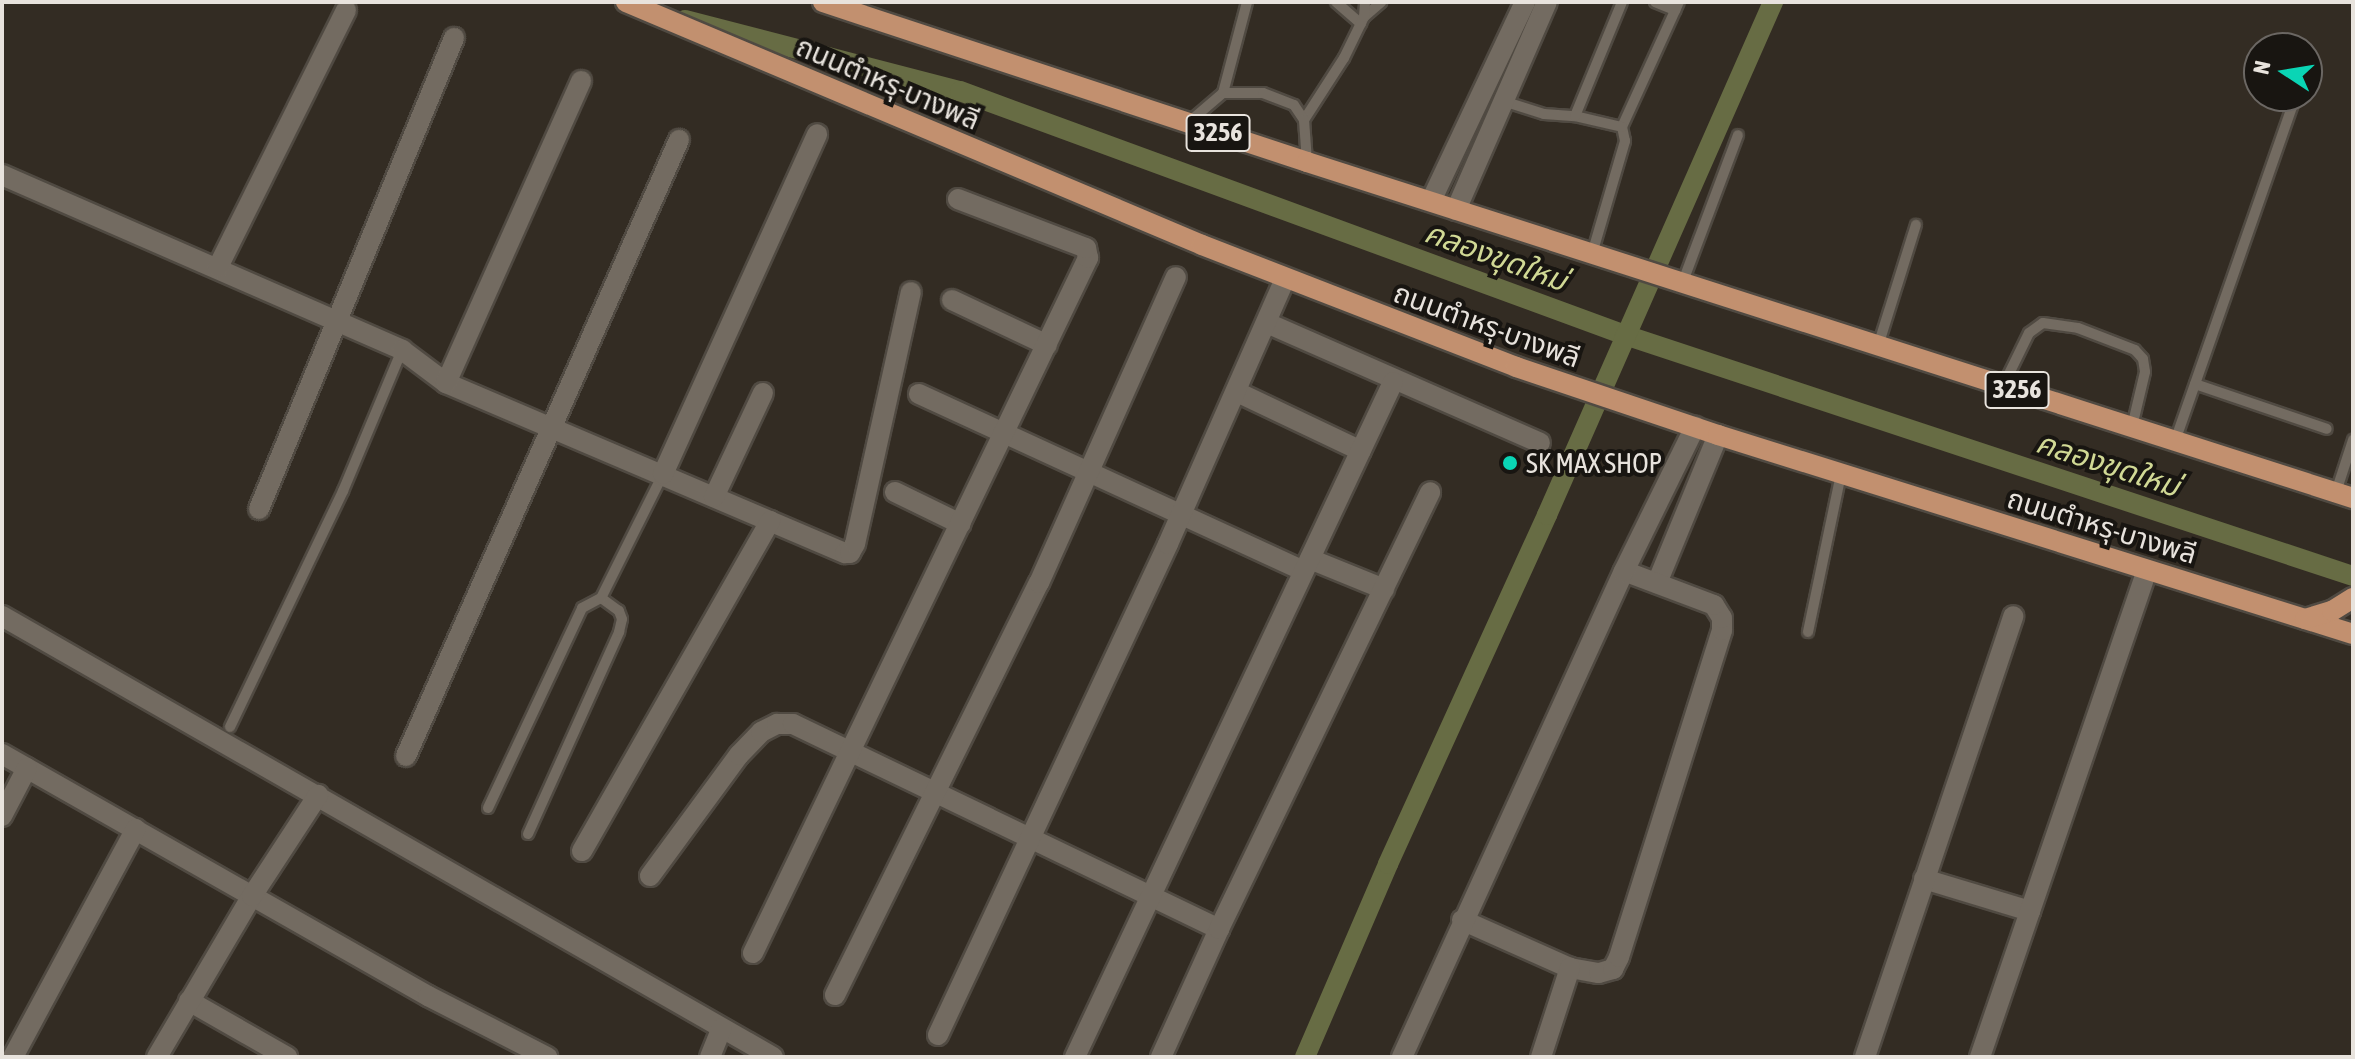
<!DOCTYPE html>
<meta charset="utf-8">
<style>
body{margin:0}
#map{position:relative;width:2355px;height:1059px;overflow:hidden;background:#332c23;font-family:"Asap Condensed","Noto Sans Thai",sans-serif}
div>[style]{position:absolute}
.canal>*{height:20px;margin:-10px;padding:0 10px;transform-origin:10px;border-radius:10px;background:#676c44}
.roads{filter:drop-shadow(2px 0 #504a42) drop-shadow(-2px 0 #504a42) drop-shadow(0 2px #504a42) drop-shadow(0 -2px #504a42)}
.service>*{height:10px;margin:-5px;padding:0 5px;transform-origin:5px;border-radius:5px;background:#736b61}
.minor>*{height:20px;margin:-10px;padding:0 10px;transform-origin:10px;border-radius:10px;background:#736b61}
.primary>*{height:20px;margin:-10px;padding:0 10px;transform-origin:10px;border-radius:10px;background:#c2906f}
.dots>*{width:22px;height:22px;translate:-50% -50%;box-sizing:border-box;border:4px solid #181511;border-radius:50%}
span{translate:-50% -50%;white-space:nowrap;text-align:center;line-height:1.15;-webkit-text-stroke:8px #181511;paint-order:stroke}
.shield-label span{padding:2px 6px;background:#181511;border:2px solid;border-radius:6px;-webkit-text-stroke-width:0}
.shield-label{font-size:26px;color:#e8e3dd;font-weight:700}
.street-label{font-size:28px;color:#e8e3dd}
.poi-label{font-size:28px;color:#e8e3dd}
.left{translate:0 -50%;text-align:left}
.water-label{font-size:30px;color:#d1d995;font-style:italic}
.frame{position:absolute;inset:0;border:4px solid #e8e3dd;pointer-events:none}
.north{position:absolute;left:2243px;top:32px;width:80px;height:80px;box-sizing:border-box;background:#181511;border:2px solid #6b6763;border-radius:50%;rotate:282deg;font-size:22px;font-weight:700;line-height:32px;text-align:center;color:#e8e3dd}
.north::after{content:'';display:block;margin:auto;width:28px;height:36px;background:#0ad5b5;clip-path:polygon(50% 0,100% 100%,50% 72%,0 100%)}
</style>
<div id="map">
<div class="canal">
<i style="left:685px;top:20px;width:284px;rotate:14.5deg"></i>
<i style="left:960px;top:91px;width:708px;rotate:20.15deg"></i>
<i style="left:1625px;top:335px;width:767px;rotate:18.32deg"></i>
<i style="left:1305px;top:1057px;width:210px;rotate:-66.7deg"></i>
<i style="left:1388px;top:864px;width:384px;rotate:-65.5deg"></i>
<i style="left:1547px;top:515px;width:561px;rotate:-66.22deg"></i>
</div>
<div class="roads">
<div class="service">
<i style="left:1336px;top:2px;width:33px;rotate:41deg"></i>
<i style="left:1655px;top:2px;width:22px;rotate:22deg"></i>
<i style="left:1364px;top:17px;width:23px;rotate:-41deg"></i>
<i style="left:1223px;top:93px;width:94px;rotate:-75.2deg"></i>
<i style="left:1503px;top:101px;width:43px;rotate:17.6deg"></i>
<i style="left:1544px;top:114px;width:31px;rotate:4deg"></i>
<i style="left:1304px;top:120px;width:74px;rotate:-57.2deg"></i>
<i style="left:1344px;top:58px;width:46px;rotate:-64deg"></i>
<i style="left:1364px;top:17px;width:15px;rotate:-86deg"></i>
<i style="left:1189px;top:122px;width:45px;rotate:-40.5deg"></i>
<i style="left:1223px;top:93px;width:40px"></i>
<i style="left:1263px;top:93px;width:33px;rotate:21deg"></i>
<i style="left:1294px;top:105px;width:18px;rotate:56deg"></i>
<i style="left:1304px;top:120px;width:42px;rotate:85.9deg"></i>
<i style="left:1622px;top:127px;width:137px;rotate:-65.5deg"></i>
<i style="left:1592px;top:254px;width:118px;rotate:-73.7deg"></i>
<i style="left:1625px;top:141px;width:14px;rotate:-102deg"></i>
<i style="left:1622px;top:127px;width:48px;rotate:-166.8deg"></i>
<i style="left:1575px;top:116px;width:123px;rotate:-67.6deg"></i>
<i style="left:1682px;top:284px;width:159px;rotate:-69.4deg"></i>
<i style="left:1878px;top:346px;width:127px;rotate:-72.6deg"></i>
<i style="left:2195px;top:384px;width:139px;rotate:18.8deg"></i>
<i style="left:2003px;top:386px;width:59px;rotate:-63.9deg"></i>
<i style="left:2029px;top:333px;width:17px;rotate:-36deg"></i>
<i style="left:2043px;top:323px;width:35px;rotate:8deg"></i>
<i style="left:2078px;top:328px;width:61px;rotate:21.1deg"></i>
<i style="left:2135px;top:350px;width:12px;rotate:48deg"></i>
<i style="left:2143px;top:359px;width:13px;rotate:81deg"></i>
<i style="left:2145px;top:372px;width:57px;rotate:103.3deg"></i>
<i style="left:2175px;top:441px;width:366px;rotate:-70.7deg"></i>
<i style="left:2336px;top:492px;width:55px;rotate:-71.9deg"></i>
<i style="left:1808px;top:632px;width:161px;rotate:-78.2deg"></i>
<i style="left:230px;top:727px;width:262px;rotate:-64.4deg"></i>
<i style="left:343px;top:491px;width:153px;rotate:-67.3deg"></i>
<i style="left:488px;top:808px;width:221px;rotate:-64.8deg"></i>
<i style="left:582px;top:608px;width:21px;rotate:-28deg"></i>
<i style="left:528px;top:834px;width:222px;rotate:-65.7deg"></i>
<i style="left:619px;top:632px;width:13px;rotate:-77deg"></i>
<i style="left:622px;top:619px;width:9px;rotate:-111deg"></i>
<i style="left:619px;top:611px;width:22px;rotate:-144deg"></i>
<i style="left:601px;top:598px;width:139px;rotate:-63.4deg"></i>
</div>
<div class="minor">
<i style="left:2px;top:175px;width:437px;rotate:23.6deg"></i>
<i style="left:402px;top:350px;width:55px;rotate:36.9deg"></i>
<i style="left:446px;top:383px;width:434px;rotate:23.1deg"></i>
<i style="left:845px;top:553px;width:5px"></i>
<i style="left:850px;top:553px;width:10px;rotate:-61deg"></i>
<i style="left:855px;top:544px;width:258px;rotate:-77.5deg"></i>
<i style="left:1431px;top:201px;width:220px;rotate:-64.7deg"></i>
<i style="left:1456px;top:210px;width:227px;rotate:-66.4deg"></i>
<i style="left:218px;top:267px;width:287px;rotate:-63.5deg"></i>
<i style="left:952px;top:300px;width:105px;rotate:25.3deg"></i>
<i style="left:1267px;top:323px;width:298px;rotate:23.7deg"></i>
<i style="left:446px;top:383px;width:331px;rotate:-65.9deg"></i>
<i style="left:1237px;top:392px;width:137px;rotate:25.4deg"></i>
<i style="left:919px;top:394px;width:423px;rotate:24.7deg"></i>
<i style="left:663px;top:474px;width:373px;rotate:-65.6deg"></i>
<i style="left:895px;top:492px;width:73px;rotate:25.9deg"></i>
<i style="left:714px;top:497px;width:115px;rotate:-64.8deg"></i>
<i style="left:259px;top:509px;width:510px;rotate:-67.51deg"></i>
<i style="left:1310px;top:559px;width:80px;rotate:22.1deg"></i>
<i style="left:1657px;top:583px;width:160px;rotate:-67.6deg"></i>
<i style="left:2px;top:616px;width:888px;rotate:29.77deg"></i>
<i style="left:2px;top:754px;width:490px;rotate:29.6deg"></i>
<i style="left:428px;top:996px;width:134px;rotate:27.1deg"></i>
<i style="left:406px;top:756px;width:674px;rotate:-66.1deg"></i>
<i style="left:2px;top:816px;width:54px;rotate:-62.5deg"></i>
<i style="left:582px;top:851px;width:380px;rotate:-60.3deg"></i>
<i style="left:650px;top:876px;width:150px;rotate:-53.7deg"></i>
<i style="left:739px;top:755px;width:32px;rotate:-46deg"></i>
<i style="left:761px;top:732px;width:18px;rotate:-27deg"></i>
<i style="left:777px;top:724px;width:16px"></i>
<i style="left:793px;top:724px;width:473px;rotate:25.7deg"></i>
<i style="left:1924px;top:879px;width:111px;rotate:16.8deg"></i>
<i style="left:1462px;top:920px;width:118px;rotate:24deg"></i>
<i style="left:1570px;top:968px;width:29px;rotate:10deg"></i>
<i style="left:1599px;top:973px;width:15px;rotate:-16deg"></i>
<i style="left:1613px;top:969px;width:13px;rotate:-63deg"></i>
<i style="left:1619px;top:957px;width:343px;rotate:-72.5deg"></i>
<i style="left:1722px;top:630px;width:12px;rotate:-90deg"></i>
<i style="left:1722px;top:618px;width:15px;rotate:-122deg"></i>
<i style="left:1714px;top:605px;width:96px;rotate:-159.3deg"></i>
<i style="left:753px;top:953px;width:772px;rotate:-64.27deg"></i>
<i style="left:1088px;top:258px;width:10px;rotate:-101deg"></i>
<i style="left:1086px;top:248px;width:137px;rotate:-159.1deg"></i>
<i style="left:835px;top:995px;width:460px;rotate:-63.7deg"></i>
<i style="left:1039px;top:583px;width:335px;rotate:-65.9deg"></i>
<i style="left:189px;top:1001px;width:113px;rotate:29.7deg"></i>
<i style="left:938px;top:1035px;width:542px;rotate:-64.9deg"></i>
<i style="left:1168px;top:544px;width:290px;rotate:-66.2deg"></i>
<i style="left:13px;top:1057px;width:259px;rotate:-61.7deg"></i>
<i style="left:157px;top:1057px;width:187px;rotate:-59.5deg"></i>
<i style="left:252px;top:896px;width:121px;rotate:-56.8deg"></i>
<i style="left:710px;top:1057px;width:31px;rotate:-68deg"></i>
<i style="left:1075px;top:1057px;width:746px;rotate:-64.77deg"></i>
<i style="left:1161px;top:1057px;width:141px;rotate:-65.6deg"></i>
<i style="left:1219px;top:929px;width:485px;rotate:-64.2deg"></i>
<i style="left:1402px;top:1057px;width:534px;rotate:-65.45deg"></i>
<i style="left:1624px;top:571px;width:161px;rotate:-63.8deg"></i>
<i style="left:1541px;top:1057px;width:94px;rotate:-72deg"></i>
<i style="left:1865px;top:1057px;width:465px;rotate:-71.4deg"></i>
<i style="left:1980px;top:1057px;width:515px;rotate:-71.07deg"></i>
</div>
<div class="primary">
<i style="left:626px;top:2px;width:625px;rotate:22.87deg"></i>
<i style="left:1202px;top:245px;width:337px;rotate:21.2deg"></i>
<i style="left:1516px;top:367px;width:213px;rotate:18.6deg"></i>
<i style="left:1718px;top:435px;width:665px;rotate:17.4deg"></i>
<i style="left:823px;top:2px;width:510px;rotate:18.29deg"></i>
<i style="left:1307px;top:162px;width:1099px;rotate:17.81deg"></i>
<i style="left:2305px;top:619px;width:28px;rotate:-17deg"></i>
<i style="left:2332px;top:611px;width:25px;rotate:-32deg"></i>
</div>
</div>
<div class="dots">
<i style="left:1510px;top:463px;background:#0ad5b5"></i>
</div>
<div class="shield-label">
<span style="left:1218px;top:133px">3256</span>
<span style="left:2017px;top:390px">3256</span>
</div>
<div class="street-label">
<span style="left:888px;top:83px;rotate:23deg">ถนนตำหรุ-บางพลี</span>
<span style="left:1487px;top:325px;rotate:20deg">ถนนตำหรุ-บางพลี</span>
<span style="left:2102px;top:526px;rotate:17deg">ถนนตำหรุ-บางพลี</span>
</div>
<div class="poi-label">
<span class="left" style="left:1526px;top:463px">SK MAX SHOP</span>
</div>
<div class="water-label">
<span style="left:1496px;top:256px;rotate:20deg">คลองขุดใหม่</span>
<span style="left:2108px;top:464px;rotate:18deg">คลองขุดใหม่</span>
</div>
<div class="frame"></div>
<div class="north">N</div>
</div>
